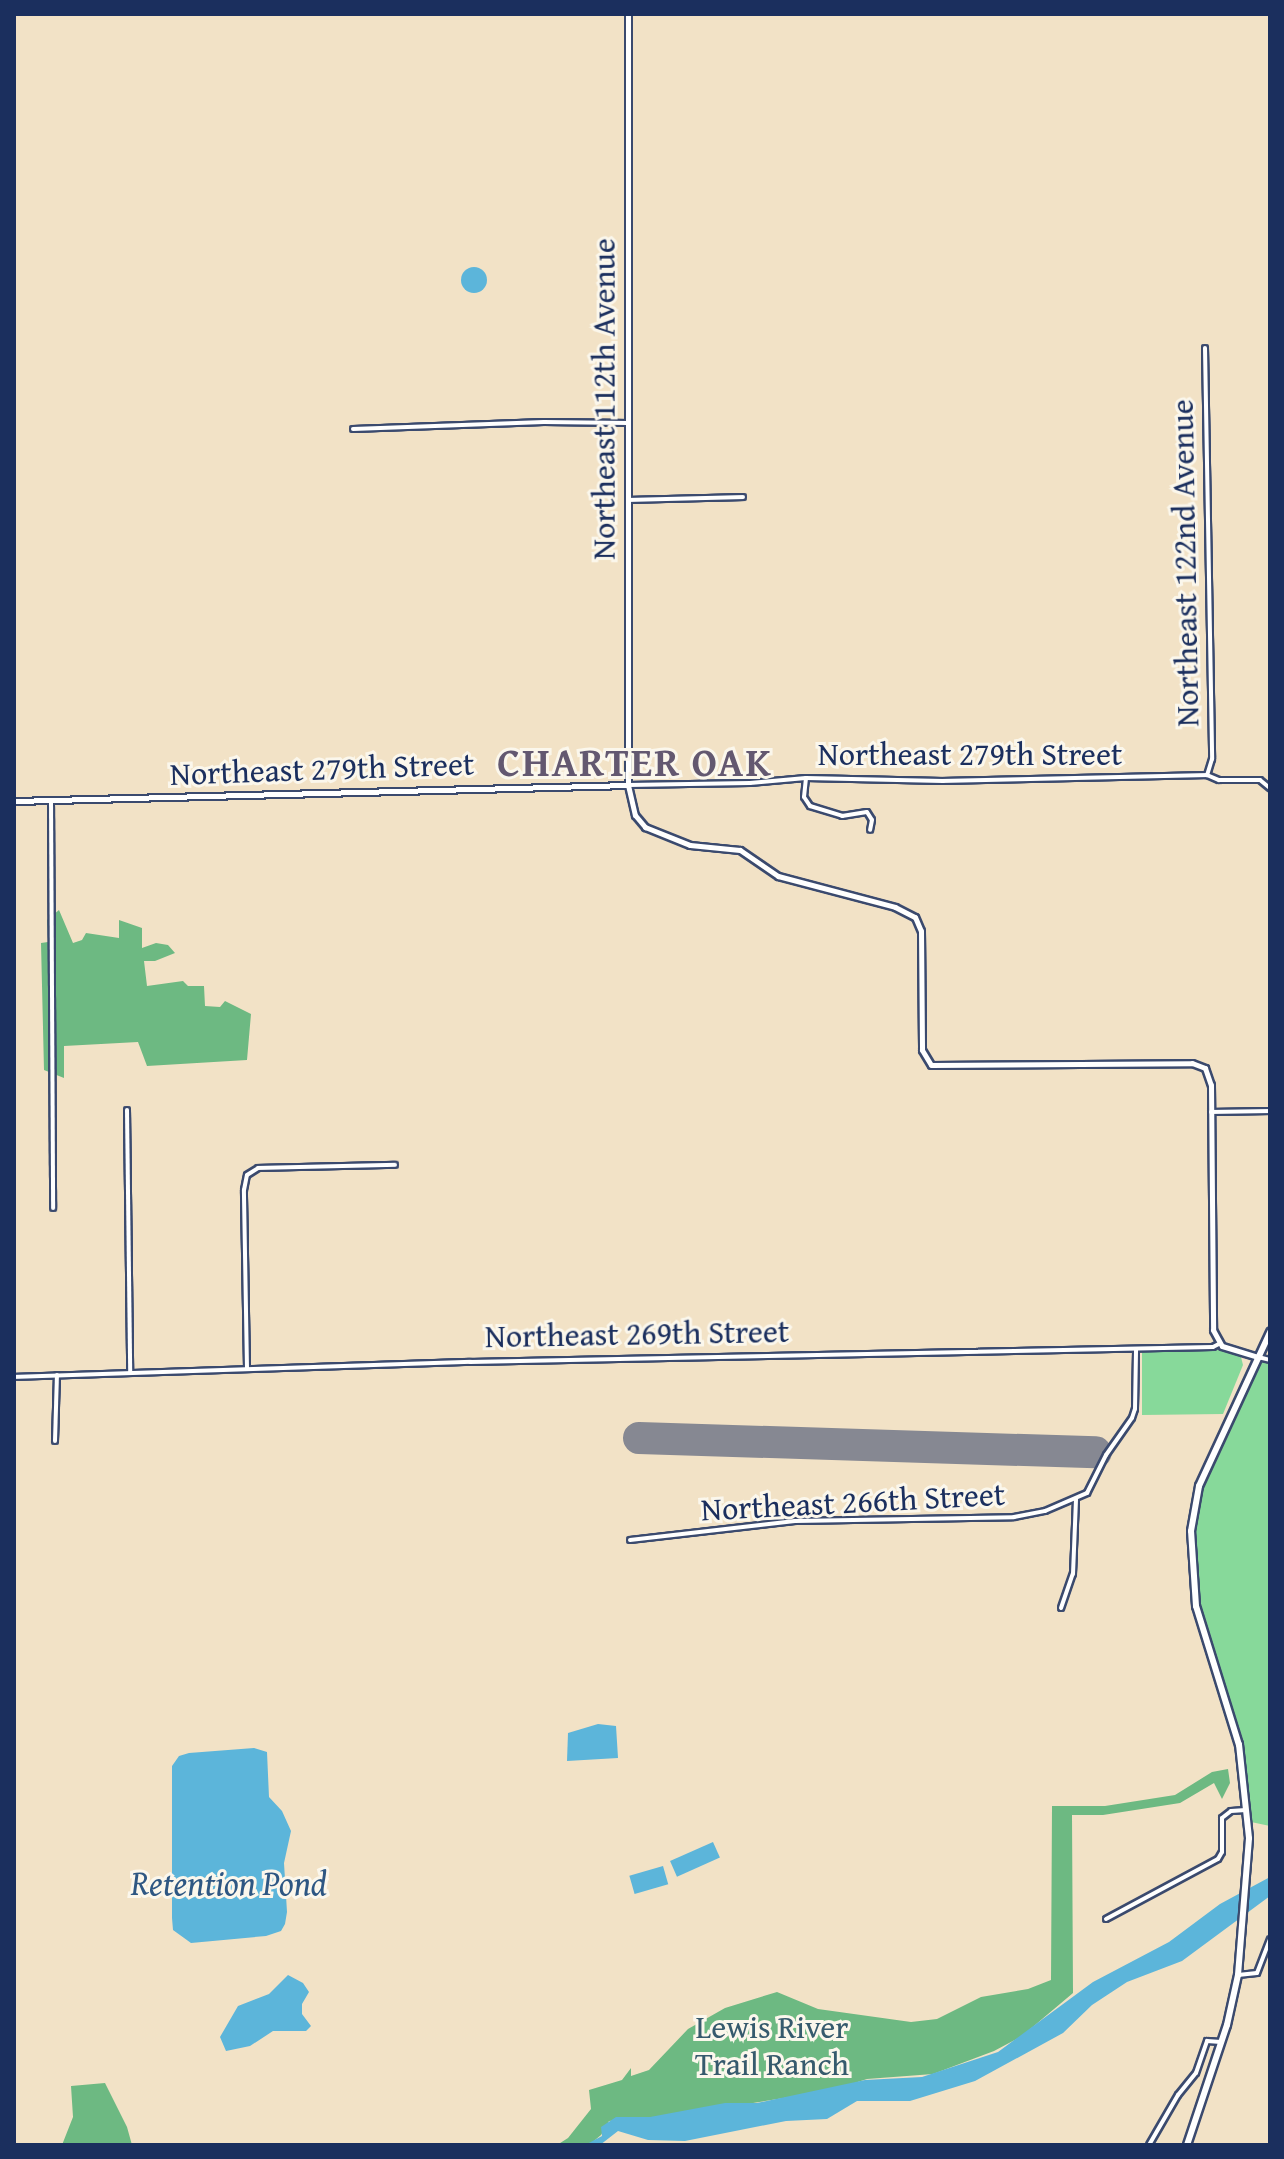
<!DOCTYPE html>
<style>
body{margin:0}
#map{position:relative;width:1284px;height:2159px;overflow:hidden;background:#f2e2c6;font-family:"Gentium Book Plus",serif}
div>[style]{position:absolute}
.green>*{inset:0;background:#87d99a}
.forest>*{inset:0;background:#6db982}
.water>*{inset:0;background:#5cb5da;transform-origin:0 0}
.round{border-radius:50%}
.runway>*{height:32px;margin:-16px;padding:0 16px;transform-origin:16px;border-radius:16px;background:#868892}
.roads{filter:drop-shadow(2px 0 #3b4a6e) drop-shadow(-2px 0 #3b4a6e) drop-shadow(0 2px #3b4a6e) drop-shadow(0 -2px #3b4a6e)}
.street>*{height:4px;margin:-2px;padding:0 2px;transform-origin:2px;border-radius:2px;background:#fff}
.secondary>*{height:5px;margin:-2.5px;padding:0 2.5px;transform-origin:2.5px;border-radius:2.5px;background:#fff}
.primary>*{height:6px;margin:-3px;padding:0 3px;transform-origin:3px;border-radius:3px;background:#fff}
span{translate:-50% -50%;white-space:nowrap;text-align:center;line-height:1.15;-webkit-text-stroke:6px #fbf7ec;paint-order:stroke}
.street-label{font-size:32px;color:#1b2f5e}
.park-label{font-size:32px;color:#365a6d}
.water-label{font-size:34px;color:#2e5783;font-style:italic}
.district-label{font-size:40px;color:#635870;font-weight:700;letter-spacing:2px}
.frame{position:absolute;inset:0;border:16px solid #1b2f5e;pointer-events:none}
</style>
<div id="map">
<div class="green">
<i style="clip-path:polygon(1225px 1350px,1241px 1357px,1243px 1365px,1223px 1414px,1142px 1415px,1142px 1351px)"></i>
<i style="clip-path:polygon(1258px 1357px,1270px 1361px,1270px 1826px,1251px 1822px,1243px 1765px,1196px 1606px,1190px 1545px,1196px 1498px)"></i>
</div>
<div class="forest">
<i style="clip-path:polygon(59px 910px,73px 943px,82px 940px,86px 933px,119px 938px,119px 920px,142px 928px,142px 948px,156px 943px,168px 945px,175px 953px,155px 961px,144px 961px,147px 986px,183px 981px,188px 986px,204px 986px,205px 1006px,220px 1007px,225px 1001px,251px 1014px,247px 1060px,147px 1066px,138px 1042px,64px 1046px,64px 1078px,44px 1070px,41px 943px,48px 942px,47px 920px)"></i>
<i style="clip-path:polygon(1228px 1769px,1230px 1783px,1222px 1799px,1214px 1783px,1180px 1803px,1103px 1815px,1072px 1815px,1073px 1993px,1022px 2036px,994px 2051px,933px 2074px,867px 2079px,833px 2090px,678px 2115px,609px 2121px,601px 2135px,589px 2145px,557px 2145px,568px 2138px,591px 2109px,589px 2090px,622px 2080px,631px 2068px,631px 2076px,649px 2070px,688px 2029px,725px 2008px,777px 1992px,818px 2009px,911px 2022px,937px 2019px,981px 1997px,1028px 1989px,1051px 1980px,1052px 1806px,1105px 1806px,1175px 1795px,1212px 1772px)"></i>
<i style="clip-path:polygon(105px 2083px,127px 2127px,132px 2145px,62px 2145px,73px 2117px,71px 2086px)"></i>
</div>
<div class="water">
<i class="round" style="left:461px;top:267px;width:26px;height:26px"></i>
<i style="clip-path:polygon(598px 1724px,616px 1726px,618px 1758px,567px 1761px,568px 1733px)"></i>
<i style="clip-path:polygon(254px 1748px,267px 1752px,269px 1797px,282px 1811px,291px 1831px,284px 1863px,287px 1912px,285px 1924px,281px 1931px,266px 1936px,191px 1943px,173px 1930px,172px 1918px,172px 1766px,179px 1756px,189px 1753px)"></i>
<i style="left:713px;top:1842px;width:17px;height:47px;rotate:66deg"></i>
<i style="left:663px;top:1866px;width:19px;height:35px;rotate:74deg"></i>
<i style="clip-path:polygon(1270px 1877px,1270px 1896px,1182px 1961px,1127px 1982px,1092px 2005px,1063px 2033px,975px 2081px,910px 2101px,857px 2101px,827px 2119px,786px 2121px,685px 2141px,648px 2140px,618px 2131px,600px 2145px,585px 2145px,602px 2136px,601px 2127px,616px 2117px,650px 2117px,725px 2103px,757px 2103px,865px 2080px,922px 2077px,998px 2052px,1093px 1982px,1169px 1942px,1220px 1904px)"></i>
<i style="clip-path:polygon(288px 1975px,303px 1983px,309px 1992px,302px 2004px,302px 2014px,311px 2026px,306px 2031px,273px 2031px,250px 2046px,226px 2051px,220px 2037px,238px 2006px,269px 1994px)"></i>
</div>
<div class="runway">
<i style="left:639px;top:1438px;width:457px;rotate:1.8deg"></i>
</div>
<div class="roads">
<div class="street">
<i style="left:1205px;top:348px;width:411px;rotate:89deg"></i>
<i style="left:1212px;top:759px;width:17px;rotate:107deg"></i>
<i style="left:353px;top:429px;width:191px;rotate:-2.1deg"></i>
<i style="left:544px;top:422px;width:84px;rotate:0.7deg"></i>
<i style="left:629px;top:500px;width:114px;rotate:-1.5deg"></i>
<i style="left:1207px;top:775px;width:13px;rotate:23deg"></i>
<i style="left:1219px;top:780px;width:41px"></i>
<i style="left:1260px;top:780px;width:13px;rotate:39deg"></i>
<i style="left:806px;top:778px;width:19px;rotate:96deg"></i>
<i style="left:804px;top:797px;width:11px;rotate:56deg"></i>
<i style="left:810px;top:806px;width:34px;rotate:17deg"></i>
<i style="left:842px;top:816px;width:25px;rotate:-9deg"></i>
<i style="left:867px;top:812px;width:9px;rotate:58deg"></i>
<i style="left:872px;top:820px;width:10px;rotate:101deg"></i>
<i style="left:628px;top:785px;width:122px;rotate:-0.9deg"></i>
<i style="left:750px;top:783px;width:56px;rotate:-5.1deg"></i>
<i style="left:806px;top:778px;width:137px;rotate:1.3deg"></i>
<i style="left:943px;top:781px;width:264px;rotate:-1.3deg"></i>
<i style="left:51px;top:800px;width:408px;rotate:89.7deg"></i>
<i style="left:127px;top:1110px;width:262px;rotate:89.3deg"></i>
<i style="left:1211px;top:1112px;width:59px;rotate:-1deg"></i>
<i style="left:1258px;top:1357px;width:12px;rotate:14deg"></i>
<i style="left:247px;top:1368px;width:178px;rotate:-91deg"></i>
<i style="left:244px;top:1190px;width:15px;rotate:-79deg"></i>
<i style="left:247px;top:1175px;width:13px;rotate:-32deg"></i>
<i style="left:258px;top:1168px;width:137px;rotate:-1.3deg"></i>
<i style="left:14px;top:1377px;width:456px;rotate:-1.9deg"></i>
<i style="left:470px;top:1362px;width:743px;rotate:-1.16deg"></i>
<i style="left:1213px;top:1347px;width:7px;rotate:-27deg"></i>
<i style="left:55px;top:1441px;width:66px;rotate:-88.3deg"></i>
<i style="left:630px;top:1540px;width:166px;rotate:-6.6deg"></i>
<i style="left:795px;top:1521px;width:219px;rotate:-1deg"></i>
<i style="left:1014px;top:1517px;width:32px;rotate:-11deg"></i>
<i style="left:1045px;top:1511px;width:46px;rotate:-23.2deg"></i>
<i style="left:1087px;top:1493px;width:42px;rotate:-63.4deg"></i>
<i style="left:1106px;top:1455px;width:45px;rotate:-54.9deg"></i>
<i style="left:1132px;top:1418px;width:9px;rotate:-72deg"></i>
<i style="left:1135px;top:1409px;width:60px;rotate:-89deg"></i>
<i style="left:1061px;top:1608px;width:36px;rotate:-71deg"></i>
<i style="left:1073px;top:1574px;width:75px;rotate:-87.7deg"></i>
<i style="left:1106px;top:1919px;width:127px;rotate:-28.2deg"></i>
<i style="left:1218px;top:1859px;width:8px;rotate:-60deg"></i>
<i style="left:1222px;top:1852px;width:34px;rotate:-90deg"></i>
<i style="left:1222px;top:1818px;width:11px;rotate:-38deg"></i>
<i style="left:1231px;top:1811px;width:15px;rotate:-4deg"></i>
<i style="left:1238px;top:1975px;width:19px;rotate:-6deg"></i>
<i style="left:1257px;top:1973px;width:36px;rotate:-69deg"></i>
<i style="left:1149px;top:2145px;width:58px;rotate:-59.9deg"></i>
<i style="left:1178px;top:2095px;width:28px;rotate:-51deg"></i>
<i style="left:1196px;top:2073px;width:34px;rotate:-71deg"></i>
<i style="left:1207px;top:2041px;width:14px;rotate:4deg"></i>
</div>
<div class="secondary">
<i style="left:628px;top:14px;width:771px;rotate:90deg"></i>
<i style="left:628px;top:785px;width:31px;rotate:77deg"></i>
<i style="left:635px;top:815px;width:16px;rotate:50deg"></i>
<i style="left:645px;top:827px;width:48px;rotate:21.8deg"></i>
<i style="left:690px;top:845px;width:50px;rotate:5.7deg"></i>
<i style="left:740px;top:850px;width:46px;rotate:34.4deg"></i>
<i style="left:778px;top:876px;width:121px;rotate:14.8deg"></i>
<i style="left:895px;top:907px;width:22px;rotate:27deg"></i>
<i style="left:915px;top:917px;width:15px;rotate:67deg"></i>
<i style="left:921px;top:931px;width:119px;rotate:89.5deg"></i>
<i style="left:922px;top:1050px;width:17px;rotate:59deg"></i>
<i style="left:931px;top:1065px;width:261px;rotate:-0.4deg"></i>
<i style="left:1192px;top:1063px;width:14px;rotate:21deg"></i>
<i style="left:1205px;top:1068px;width:18px;rotate:71deg"></i>
<i style="left:1211px;top:1085px;width:245px;rotate:89.5deg"></i>
<i style="left:1213px;top:1330px;width:18px;rotate:61deg"></i>
<i style="left:1222px;top:1346px;width:38px;rotate:17deg"></i>
<i style="left:14px;top:801px;width:614px;rotate:-1.49deg"></i>
</div>
<div class="primary">
<i style="left:1187px;top:2145px;width:126px;rotate:-71.6deg"></i>
<i style="left:1227px;top:2025px;width:51px;rotate:-77.6deg"></i>
<i style="left:1238px;top:1975px;width:137px;rotate:-85.4deg"></i>
<i style="left:1249px;top:1838px;width:94px;rotate:-96.1deg"></i>
<i style="left:1239px;top:1745px;width:145px;rotate:-107.2deg"></i>
<i style="left:1196px;top:1606px;width:75px;rotate:-93.8deg"></i>
<i style="left:1191px;top:1531px;width:46px;rotate:-79.9deg"></i>
<i style="left:1199px;top:1486px;width:170px;rotate:-65.2deg"></i>
</div>
</div>
<div class="street-label">
<span style="left:604px;top:399px;rotate:-90deg">Northeast 112th Avenue</span>
<span style="left:1185px;top:563px;rotate:-91deg">Northeast 122nd Avenue</span>
<span style="left:970px;top:754px">Northeast 279th Street</span>
<span style="left:322px;top:769px;rotate:-2deg">Northeast 279th Street</span>
<span style="left:637px;top:1334px;rotate:-1deg">Northeast 269th Street</span>
<span style="left:853px;top:1502px;rotate:-3deg">Northeast 266th Street</span>
</div>
<div class="park-label">
<span style="left:772px;top:2046px">Lewis River<br>Trail Ranch</span>
</div>
<div class="water-label">
<span style="left:229px;top:1883px">Retention Pond</span>
</div>
<div class="district-label">
<span style="left:635px;top:762px">CHARTER OAK</span>
</div>
<div class="frame"></div>
</div>
